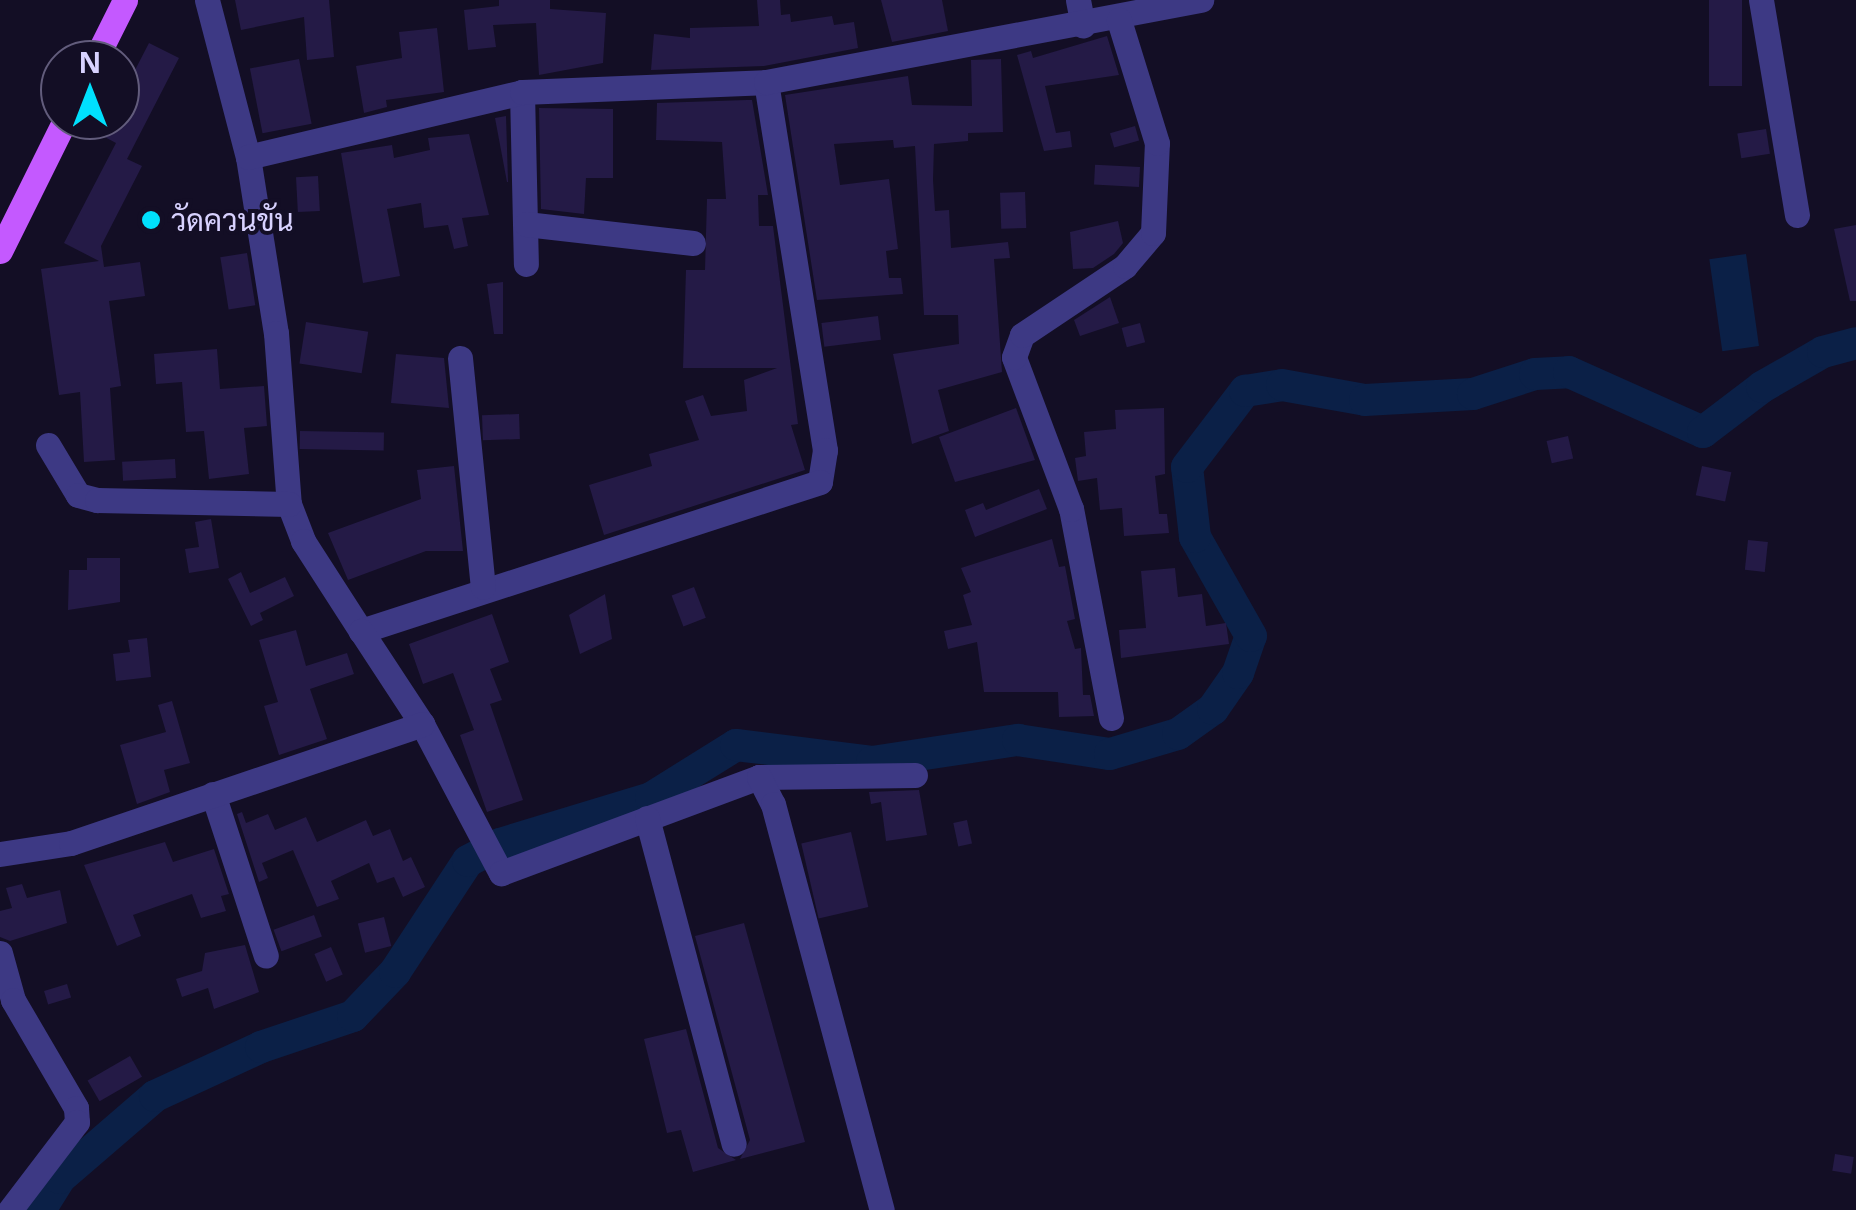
<!DOCTYPE html>
<meta charset="utf-8">
<style>
body{margin:0}
#map{position:relative;width:1856px;height:1210px;overflow:hidden;background:#130e25;font-family:"Open Sans",Sarabun,sans-serif}
div>[style]{position:absolute}
.water>*{inset:0;background:#0b2047;transform-origin:0 0}
.river>*{height:32px;margin:-16px;padding:0 16px;transform-origin:16px;border-radius:16px;background:#0b2047}
.building>*{inset:0;background:#241a46;transform-origin:0 0}
.minor>*{height:25px;margin:-12.5px;padding:0 12.5px;transform-origin:12.5px;border-radius:12.5px;background:#3d3984}
.major>*{height:25px;margin:-12.5px;padding:0 12.5px;transform-origin:12.5px;border-radius:12.5px;background:#c459ff}
.dots>*{width:28px;height:28px;translate:-50% -50%;box-sizing:border-box;border:5px solid #130e25;border-radius:50%}
span{translate:-50% -50%;white-space:nowrap;text-align:center;line-height:1.15;-webkit-text-stroke:8px #130e25;paint-order:stroke}
.poi-label{font-size:30px;color:#d8d2ff}
.left{translate:0 -50%;text-align:left}
.north{position:absolute;left:40px;top:40px;width:100px;height:100px;box-sizing:border-box;background:#130e25;border:2px solid #625c7c;border-radius:50%;rotate:0deg;font-size:28px;font-weight:700;line-height:40px;text-align:center;color:#d8d2ff}
.north::after{content:'';display:block;margin:auto;width:35px;height:45px;background:#00e0fd;clip-path:polygon(50% 0,100% 100%,50% 72%,0 100%)}
</style>
<div id="map">
<div class="water">
<i style="left:1746px;top:254px;width:93px;height:37px;rotate:82deg"></i>
</div>
<div class="river">
<i style="left:40px;top:1210px;width:38px;rotate:-58deg"></i>
<i style="left:60px;top:1178px;width:125px;rotate:-40.8deg"></i>
<i style="left:155px;top:1096px;width:117px;rotate:-24.8deg"></i>
<i style="left:261px;top:1047px;width:97px;rotate:-18.6deg"></i>
<i style="left:353px;top:1016px;width:61px;rotate:-46.3deg"></i>
<i style="left:395px;top:972px;width:133px;rotate:-56.7deg"></i>
<i style="left:468px;top:861px;width:36px;rotate:-28deg"></i>
<i style="left:500px;top:844px;width:158px;rotate:-16.9deg"></i>
<i style="left:651px;top:798px;width:100px;rotate:-31.9deg"></i>
<i style="left:736px;top:745px;width:137px;rotate:7.1deg"></i>
<i style="left:872px;top:762px;width:148px;rotate:-8.6deg"></i>
<i style="left:1018px;top:740px;width:93px;rotate:8.7deg"></i>
<i style="left:1110px;top:754px;width:71px;rotate:-16.4deg"></i>
<i style="left:1178px;top:734px;width:43px;rotate:-35.5deg"></i>
<i style="left:1213px;top:709px;width:44px;rotate:-55.2deg"></i>
<i style="left:1238px;top:673px;width:39px;rotate:-71deg"></i>
<i style="left:1251px;top:636px;width:114px;rotate:-119.5deg"></i>
<i style="left:1195px;top:537px;width:70px;rotate:-96.5deg"></i>
<i style="left:1187px;top:467px;width:96px;rotate:-52.7deg"></i>
<i style="left:1245px;top:391px;width:37px;rotate:-9deg"></i>
<i style="left:1282px;top:385px;width:84px;rotate:10.2deg"></i>
<i style="left:1365px;top:400px;width:108px;rotate:-3.2deg"></i>
<i style="left:1473px;top:394px;width:65px;rotate:-17.9deg"></i>
<i style="left:1535px;top:374px;width:34px;rotate:-3deg"></i>
<i style="left:1569px;top:372px;width:147px;rotate:24.1deg"></i>
<i style="left:1703px;top:432px;width:74px;rotate:-37.3deg"></i>
<i style="left:1762px;top:387px;width:70px;rotate:-29.8deg"></i>
<i style="left:1823px;top:352px;width:34px;rotate:-15deg"></i>
</div>
<div class="building">
<i style="clip-path:polygon(235px 0,329px 0,334px 57px,307px 60px,304px 17px,241px 30px)"></i>
<i style="clip-path:polygon(499px 0,550px 0,550px 9px,606px 13px,603px 63px,539px 75px,536px 23px,493px 25px,496px 47px,468px 50px,464px 10px,499px 6px)"></i>
<i style="clip-path:polygon(757px 0,780px 0,781px 15px,790px 14px,791px 22px,832px 16px,834px 25px,854px 22px,858px 48px,764px 66px,651px 70px,654px 34px,690px 38px,690px 28px,759px 26px)"></i>
<i style="clip-path:polygon(881px 0,942px 0,948px 31px,892px 42px)"></i>
<i style="left:1709px;top:0;width:33px;height:86px"></i>
<i style="clip-path:polygon(437px 28px,444px 92px,386px 100px,387px 107px,364px 113px,356px 66px,402px 58px,399px 32px)"></i>
<i style="clip-path:polygon(1107px 36px,1119px 75px,1045px 86px,1056px 133px,1070px 131px,1072px 147px,1044px 151px,1017px 55px,1031px 51px,1033px 58px)"></i>
<i style="clip-path:polygon(149px 43px,179px 58px,127px 159px,142px 166px,101px 246px,104px 267px,140px 262px,145px 296px,109px 301px,121px 386px,110px 388px,115px 460px,84px 462px,80px 392px,59px 395px,41px 269px,99px 261px,64px 243px,116px 143px,101px 135px,109px 120px,120px 120px,120px 99px)"></i>
<i style="left:299px;top:59px;width:66px;height:50px;rotate:79deg"></i>
<i style="clip-path:polygon(1001px 59px,1003px 132px,968px 133px,968px 141px,934px 144px,933px 180px,935px 211px,949px 210px,951px 248px,1008px 242px,1010px 258px,994px 259px,1002px 372px,938px 390px,949px 431px,912px 444px,893px 354px,959px 344px,958px 315px,924px 315px,915px 146px,894px 148px,893px 140px,834px 144px,840px 185px,889px 179px,898px 249px,886px 251px,889px 278px,901px 278px,903px 294px,817px 300px,785px 95px,908px 76px,912px 105px,972px 106px,971px 60px)"></i>
<i style="clip-path:polygon(747px 100px,752px 100px,768px 195px,758px 195px,759px 226px,773px 226px,798px 424px,791px 425px,805px 470px,604px 535px,589px 485px,652px 466px,649px 454px,699px 440px,685px 401px,703px 395px,711px 416px,747px 411px,744px 380px,777px 368px,683px 368px,686px 270px,705px 270px,707px 199px,726px 199px,722px 142px,656px 140px,657px 103px)"></i>
<i style="clip-path:polygon(539px 108px,613px 109px,613px 178px,586px 178px,584px 214px,541px 209px)"></i>
<i style="clip-path:polygon(506px 116px,508px 182px,507px 182px,495px 118px)"></i>
<i style="left:1135px;top:126px;width:15px;height:26px;rotate:74deg"></i>
<i style="left:1766px;top:129px;width:25px;height:29px;rotate:81deg"></i>
<i style="clip-path:polygon(469px 134px,489px 215px,462px 218px,468px 246px,454px 249px,448px 225px,424px 228px,421px 203px,387px 209px,400px 276px,363px 283px,341px 153px,392px 145px,394px 158px,430px 150px,428px 138px)"></i>
<i style="left:1140px;top:167px;width:20px;height:45px;rotate:93deg"></i>
<i style="left:318px;top:176px;width:35px;height:22px;rotate:87deg"></i>
<i style="left:1025px;top:192px;width:36px;height:25px;rotate:88deg"></i>
<i style="clip-path:polygon(1118px 221px,1123px 243px,1114px 254px,1093px 268px,1073px 269px,1070px 232px)"></i>
<i style="clip-path:polygon(1856px 225px,1856px 301px,1850px 301px,1834px 229px)"></i>
<i style="left:247px;top:253px;width:53px;height:27px;rotate:81deg"></i>
<i style="clip-path:polygon(503px 282px,503px 334px,494px 334px,487px 284px)"></i>
<i style="clip-path:polygon(1110px 297px,1119px 323px,1080px 336px,1074px 320px)"></i>
<i style="left:878px;top:316px;width:24px;height:57px;rotate:83deg"></i>
<i style="left:306px;top:322px;width:63px;height:42px;rotate:9deg"></i>
<i style="left:1140px;top:323px;width:20px;height:19px;rotate:75deg"></i>
<i style="clip-path:polygon(217px 349px,220px 389px,264px 386px,267px 426px,244px 428px,249px 474px,209px 479px,204px 431px,186px 432px,182px 382px,156px 384px,154px 354px)"></i>
<i style="clip-path:polygon(396px 354px,444px 358px,449px 408px,391px 403px)"></i>
<i style="clip-path:polygon(1016px 408px,1035px 460px,955px 482px,939px 437px)"></i>
<i style="clip-path:polygon(1164px 408px,1165px 474px,1155px 476px,1159px 514px,1167px 514px,1169px 533px,1124px 536px,1122px 508px,1100px 510px,1097px 478px,1078px 481px,1075px 458px,1086px 456px,1084px 432px,1116px 429px,1115px 410px)"></i>
<i style="left:519px;top:414px;width:25px;height:37px;rotate:88deg"></i>
<i style="left:300px;top:431px;width:84px;height:18px;rotate:1deg"></i>
<i style="left:1568px;top:436px;width:23px;height:22px;rotate:77deg"></i>
<i style="left:175px;top:459px;width:19px;height:53px;rotate:87deg"></i>
<i style="clip-path:polygon(454px 466px,463px 551px,426px 551px,348px 580px,328px 533px,421px 499px,417px 470px)"></i>
<i style="left:1702px;top:466px;width:30px;height:30px;rotate:12deg"></i>
<i style="clip-path:polygon(1039px 489px,1047px 509px,975px 537px,965px 510px,983px 503px,986px 510px)"></i>
<i style="clip-path:polygon(211px 519px,219px 568px,189px 573px,185px 549px,199px 547px,195px 522px)"></i>
<i style="clip-path:polygon(1052px 539px,1059px 567px,1065px 566px,1075px 619px,1067px 621px,1075px 649px,1081px 648px,1083px 695px,1090px 695px,1094px 716px,1059px 717px,1058px 692px,984px 692px,977px 642px,948px 649px,944px 631px,972px 625px,963px 595px,971px 592px,961px 568px)"></i>
<i style="left:1748px;top:540px;width:20px;height:30px;rotate:6deg"></i>
<i style="clip-path:polygon(87px 558px,120px 558px,120px 602px,68px 610px,69px 570px,87px 570px)"></i>
<i style="clip-path:polygon(1175px 568px,1178px 597px,1202px 594px,1206px 626px,1226px 623px,1229px 644px,1121px 658px,1119px 630px,1146px 628px,1141px 571px)"></i>
<i style="clip-path:polygon(241px 572px,250px 593px,285px 577px,294px 596px,260px 613px,263px 620px,251px 626px,228px 579px)"></i>
<i style="left:694px;top:587px;width:33px;height:24px;rotate:69deg"></i>
<i style="clip-path:polygon(605px 594px,612px 639px,580px 654px,569px 615px)"></i>
<i style="clip-path:polygon(492px 614px,509px 662px,490px 669px,502px 700px,490px 704px,523px 800px,487px 812px,460px 735px,474px 730px,453px 673px,423px 684px,409px 644px)"></i>
<i style="clip-path:polygon(296px 630px,306px 666px,347px 653px,354px 674px,310px 689px,327px 739px,279px 755px,264px 706px,278px 702px,259px 640px)"></i>
<i style="clip-path:polygon(147px 638px,151px 677px,116px 681px,113px 654px,130px 652px,128px 640px)"></i>
<i style="clip-path:polygon(172px 701px,190px 763px,164px 770px,170px 792px,137px 804px,120px 745px,166px 732px,158px 705px)"></i>
<i style="clip-path:polygon(919px 790px,927px 835px,886px 841px,881px 802px,871px 804px,869px 792px)"></i>
<i style="clip-path:polygon(242px 812px,246px 823px,268px 814px,275px 830px,306px 817px,317px 842px,366px 820px,373px 836px,390px 829px,403px 861px,411px 857px,425px 887px,403px 897px,394px 877px,377px 883px,369px 863px,331px 881px,339px 899px,317px 907px,293px 850px,262px 863px,268px 878px,259px 882px,237px 814px)"></i>
<i style="left:967px;top:820px;width:24px;height:14px;rotate:78deg"></i>
<i style="left:851px;top:832px;width:77px;height:51px;rotate:77deg"></i>
<i style="clip-path:polygon(165px 842px,173px 862px,214px 849px,229px 894px,221px 896px,226px 911px,201px 918px,192px 894px,133px 915px,141px 936px,117px 946px,84px 865px)"></i>
<i style="clip-path:polygon(22px 884px,27px 898px,60px 890px,67px 923px,10px 941px,0 937px,0 911px,12px 908px,6px 888px)"></i>
<i style="left:314px;top:915px;width:23px;height:43px;rotate:70deg"></i>
<i style="left:384px;top:917px;width:30px;height:27px;rotate:76deg"></i>
<i style="clip-path:polygon(744px 923px,805px 1142px,740px 1159px,750px 1140px,695px 936px)"></i>
<i style="clip-path:polygon(245px 945px,259px 992px,214px 1009px,208px 988px,182px 997px,176px 979px,202px 971px,205px 953px)"></i>
<i style="left:331px;top:947px;width:30px;height:18px;rotate:67deg"></i>
<i style="left:67px;top:984px;width:14px;height:24px;rotate:73deg"></i>
<i style="clip-path:polygon(686px 1029px,718px 1148px,736px 1160px,693px 1172px,681px 1130px,667px 1133px,644px 1039px)"></i>
<i style="left:130px;top:1056px;width:24px;height:49px;rotate:60deg"></i>
<i style="left:1835px;top:1154px;width:19px;height:17px;rotate:9deg"></i>
</div>
<div class="minor">
<i style="left:207px;top:0;width:162px;rotate:75.4deg"></i>
<i style="left:248px;top:157px;width:178px;rotate:81deg"></i>
<i style="left:276px;top:333px;width:171px;rotate:85.7deg"></i>
<i style="left:289px;top:504px;width:40px;rotate:69deg"></i>
<i style="left:303px;top:541px;width:107px;rotate:57.2deg"></i>
<i style="left:1078px;top:0;width:26px;rotate:79deg"></i>
<i style="left:1761px;top:0;width:218px;rotate:80.5deg"></i>
<i style="left:766px;top:82px;width:373px;rotate:80.9deg"></i>
<i style="left:825px;top:450px;width:32px;rotate:99deg"></i>
<i style="left:820px;top:482px;width:483px;rotate:162deg"></i>
<i style="left:361px;top:631px;width:111px;rotate:56.7deg"></i>
<i style="left:422px;top:724px;width:169px;rotate:62.1deg"></i>
<i style="left:501px;top:873px;width:275px;rotate:-20.4deg"></i>
<i style="left:759px;top:777px;width:156px;rotate:-0.7deg"></i>
<i style="left:522px;top:92px;width:172px;rotate:88.7deg"></i>
<i style="left:248px;top:157px;width:282px;rotate:-13.3deg"></i>
<i style="left:522px;top:92px;width:244px;rotate:-2.3deg"></i>
<i style="left:766px;top:82px;width:443px;rotate:-10.7deg"></i>
<i style="left:526px;top:224px;width:168px;rotate:6.5deg"></i>
<i style="left:460px;top:358px;width:230px;rotate:84.3deg"></i>
<i style="left:48px;top:445px;width:58px;rotate:59deg"></i>
<i style="left:78px;top:495px;width:20px;rotate:15deg"></i>
<i style="left:97px;top:500px;width:192px;rotate:1.2deg"></i>
<i style="left:1111px;top:718px;width:213px;rotate:-100.8deg"></i>
<i style="left:1071px;top:509px;width:162px;rotate:-110.6deg"></i>
<i style="left:1014px;top:357px;width:23px;rotate:-70deg"></i>
<i style="left:1022px;top:335px;width:124px;rotate:-33.8deg"></i>
<i style="left:1125px;top:266px;width:43px;rotate:-49.7deg"></i>
<i style="left:1153px;top:233px;width:90px;rotate:-87.5deg"></i>
<i style="left:1157px;top:143px;width:129px;rotate:-107.2deg"></i>
<i style="left:759px;top:777px;width:30px;rotate:63deg"></i>
<i style="left:773px;top:804px;width:420px;rotate:75deg"></i>
<i style="left:213px;top:794px;width:170px;rotate:71.9deg"></i>
<i style="left:647px;top:818px;width:337px;rotate:75.1deg"></i>
<i style="left:0;top:854px;width:72px;rotate:-8.8deg"></i>
<i style="left:71px;top:843px;width:371px;rotate:-18.7deg"></i>
<i style="left:0;top:953px;width:49px;rotate:74.5deg"></i>
<i style="left:13px;top:1000px;width:125px;rotate:59.7deg"></i>
<i style="left:76px;top:1108px;width:14px;rotate:86deg"></i>
<i style="left:77px;top:1122px;width:111px;rotate:127.3deg"></i>
</div>
<div class="major">
<i style="left:95px;top:60px;width:67px;rotate:-63.4deg"></i>
<i style="left:0;top:251px;width:146px;rotate:-63.6deg"></i>
</div>
<div class="dots">
<i style="left:151px;top:220px;background:#00e0fd"></i>
</div>
<div class="poi-label">
<span class="left" style="left:171px;top:220px">วัดควนขัน</span>
</div>
<div class="north">N</div>
</div>
